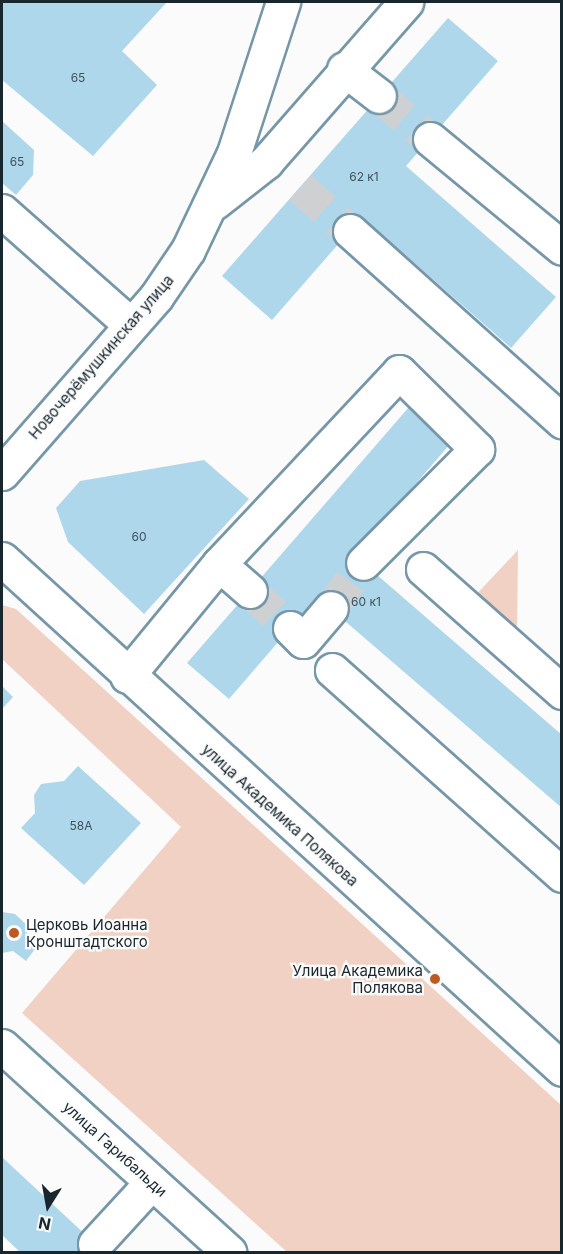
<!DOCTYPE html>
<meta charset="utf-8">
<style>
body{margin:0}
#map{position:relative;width:563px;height:1254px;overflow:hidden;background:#fbfbfb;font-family:Inter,sans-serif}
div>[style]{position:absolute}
.green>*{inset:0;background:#f0d1c3}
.building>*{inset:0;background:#afd7eb}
.minor-tunnel>*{height:33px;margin-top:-16.5px;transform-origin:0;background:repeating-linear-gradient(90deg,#ced0d2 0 33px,transparent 0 49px)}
.roads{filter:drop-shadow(2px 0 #7697a8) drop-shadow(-2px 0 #7697a8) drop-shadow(0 2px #7697a8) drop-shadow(0 -2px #7697a8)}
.minor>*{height:33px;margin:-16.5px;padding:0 16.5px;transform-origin:16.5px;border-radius:16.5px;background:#fff}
.dots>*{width:16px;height:16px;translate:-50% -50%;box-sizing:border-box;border:3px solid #fbfbfb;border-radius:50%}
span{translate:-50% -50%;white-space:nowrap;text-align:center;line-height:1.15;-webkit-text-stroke:4.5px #fbfbfb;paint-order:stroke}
.number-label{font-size:12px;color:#3e525c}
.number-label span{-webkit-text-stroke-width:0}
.street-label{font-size:15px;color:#18262d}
.poi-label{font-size:15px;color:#18262d}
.left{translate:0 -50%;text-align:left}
.right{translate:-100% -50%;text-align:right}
.frame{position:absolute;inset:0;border:3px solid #18262d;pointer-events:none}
.north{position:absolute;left:18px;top:1176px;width:60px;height:60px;-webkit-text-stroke:4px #fbfbfb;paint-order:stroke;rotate:191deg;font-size:16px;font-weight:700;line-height:24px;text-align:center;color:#18262d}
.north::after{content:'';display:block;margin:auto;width:21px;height:27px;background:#18262d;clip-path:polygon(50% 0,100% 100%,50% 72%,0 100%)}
</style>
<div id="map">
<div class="green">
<i style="clip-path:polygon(518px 550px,517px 642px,471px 600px)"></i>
<i style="clip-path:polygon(2px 605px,16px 609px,561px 1105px,561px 1252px,287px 1252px,22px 1013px,181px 827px,2px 659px)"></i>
</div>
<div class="building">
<i style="clip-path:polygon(2px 2px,167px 2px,122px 51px,157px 85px,93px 156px,2px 80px)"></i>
<i style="clip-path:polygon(448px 18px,498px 61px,406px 166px,556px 297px,511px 348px,362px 217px,272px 320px,222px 276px)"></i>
<i style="clip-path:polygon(2px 121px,34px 150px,33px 175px,16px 195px,2px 183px)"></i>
<i style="clip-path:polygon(409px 407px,451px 443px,354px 555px,562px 735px,562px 808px,317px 597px,229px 699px,187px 663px)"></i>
<i style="clip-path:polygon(204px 460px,249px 499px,144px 614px,68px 542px,56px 508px,80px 481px)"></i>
<i style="clip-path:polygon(2px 686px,13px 697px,2px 709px)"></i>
<i style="clip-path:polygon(78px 766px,141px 823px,84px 885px,21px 828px,35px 813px,34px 795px,41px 784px,64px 781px)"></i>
<i style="clip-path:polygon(2px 912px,15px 914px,29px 927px,25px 939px,35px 949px,26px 961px,13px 951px,2px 953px)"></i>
<i style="clip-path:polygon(2px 1157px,104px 1252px,20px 1252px,2px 1235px)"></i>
</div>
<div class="minor-tunnel">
<i style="left:379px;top:96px;width:67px;rotate:40.1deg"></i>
<i style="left:300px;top:187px;width:67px;rotate:41.3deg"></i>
<i style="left:250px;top:591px;width:54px;rotate:42.8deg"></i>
<i style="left:331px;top:608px;width:55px;rotate:-54.6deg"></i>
</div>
<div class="roads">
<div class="minor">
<i style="left:344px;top:69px;width:44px;rotate:37.6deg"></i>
<i style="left:430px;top:139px;width:171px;rotate:39.5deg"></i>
<i style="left:215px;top:202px;width:65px;rotate:-38.1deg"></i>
<i style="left:266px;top:162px;width:213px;rotate:-48.8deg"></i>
<i style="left:2px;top:211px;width:172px;rotate:41.5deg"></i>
<i style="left:350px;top:231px;width:285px;rotate:41.9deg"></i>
<i style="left:2px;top:473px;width:234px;rotate:-48.8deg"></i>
<i style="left:156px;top:297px;width:57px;rotate:-55.8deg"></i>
<i style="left:188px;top:250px;width:107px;rotate:-64.6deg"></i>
<i style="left:234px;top:153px;width:159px;rotate:-72deg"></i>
<i style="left:2px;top:559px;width:757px;rotate:42.32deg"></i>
<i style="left:219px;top:564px;width:41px;rotate:41.1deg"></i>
<i style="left:423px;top:569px;width:186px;rotate:41.5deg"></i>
<i style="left:290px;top:628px;width:18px;rotate:45deg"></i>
<i style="left:303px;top:641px;width:43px;rotate:-49.7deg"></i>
<i style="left:332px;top:670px;width:308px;rotate:41.7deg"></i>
<i style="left:127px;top:676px;width:145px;rotate:-50.6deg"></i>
<i style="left:219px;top:564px;width:263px;rotate:-46.8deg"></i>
<i style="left:399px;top:372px;width:110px;rotate:44.6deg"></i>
<i style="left:477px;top:449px;width:161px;rotate:135deg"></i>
<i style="left:2px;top:1046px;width:307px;rotate:42.2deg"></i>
<i style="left:95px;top:1244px;width:84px;rotate:-47.4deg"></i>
</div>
</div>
<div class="dots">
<i style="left:14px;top:933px;background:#bd5a21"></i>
<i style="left:435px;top:979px;background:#bd5a21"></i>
</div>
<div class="number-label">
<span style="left:78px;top:78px">65</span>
<span style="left:17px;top:162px">65</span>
<span style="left:364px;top:177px">62 к1</span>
<span style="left:139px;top:537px">60</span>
<span style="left:366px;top:602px">60 к1</span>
<span style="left:81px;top:826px">58А</span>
</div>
<div class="street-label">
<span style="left:101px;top:357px;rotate:-49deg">Новочерёмушкинская улица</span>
<span style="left:280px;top:815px;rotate:42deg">улица Академика Полякова</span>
<span style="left:115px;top:1149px;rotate:42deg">улица Гарибальди</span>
</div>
<div class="poi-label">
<span class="left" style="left:26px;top:933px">Церковь Иоанна<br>Кронштадтского</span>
<span class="right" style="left:423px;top:979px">Улица Академика<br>Полякова</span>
</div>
<div class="frame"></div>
<div class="north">N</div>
</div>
